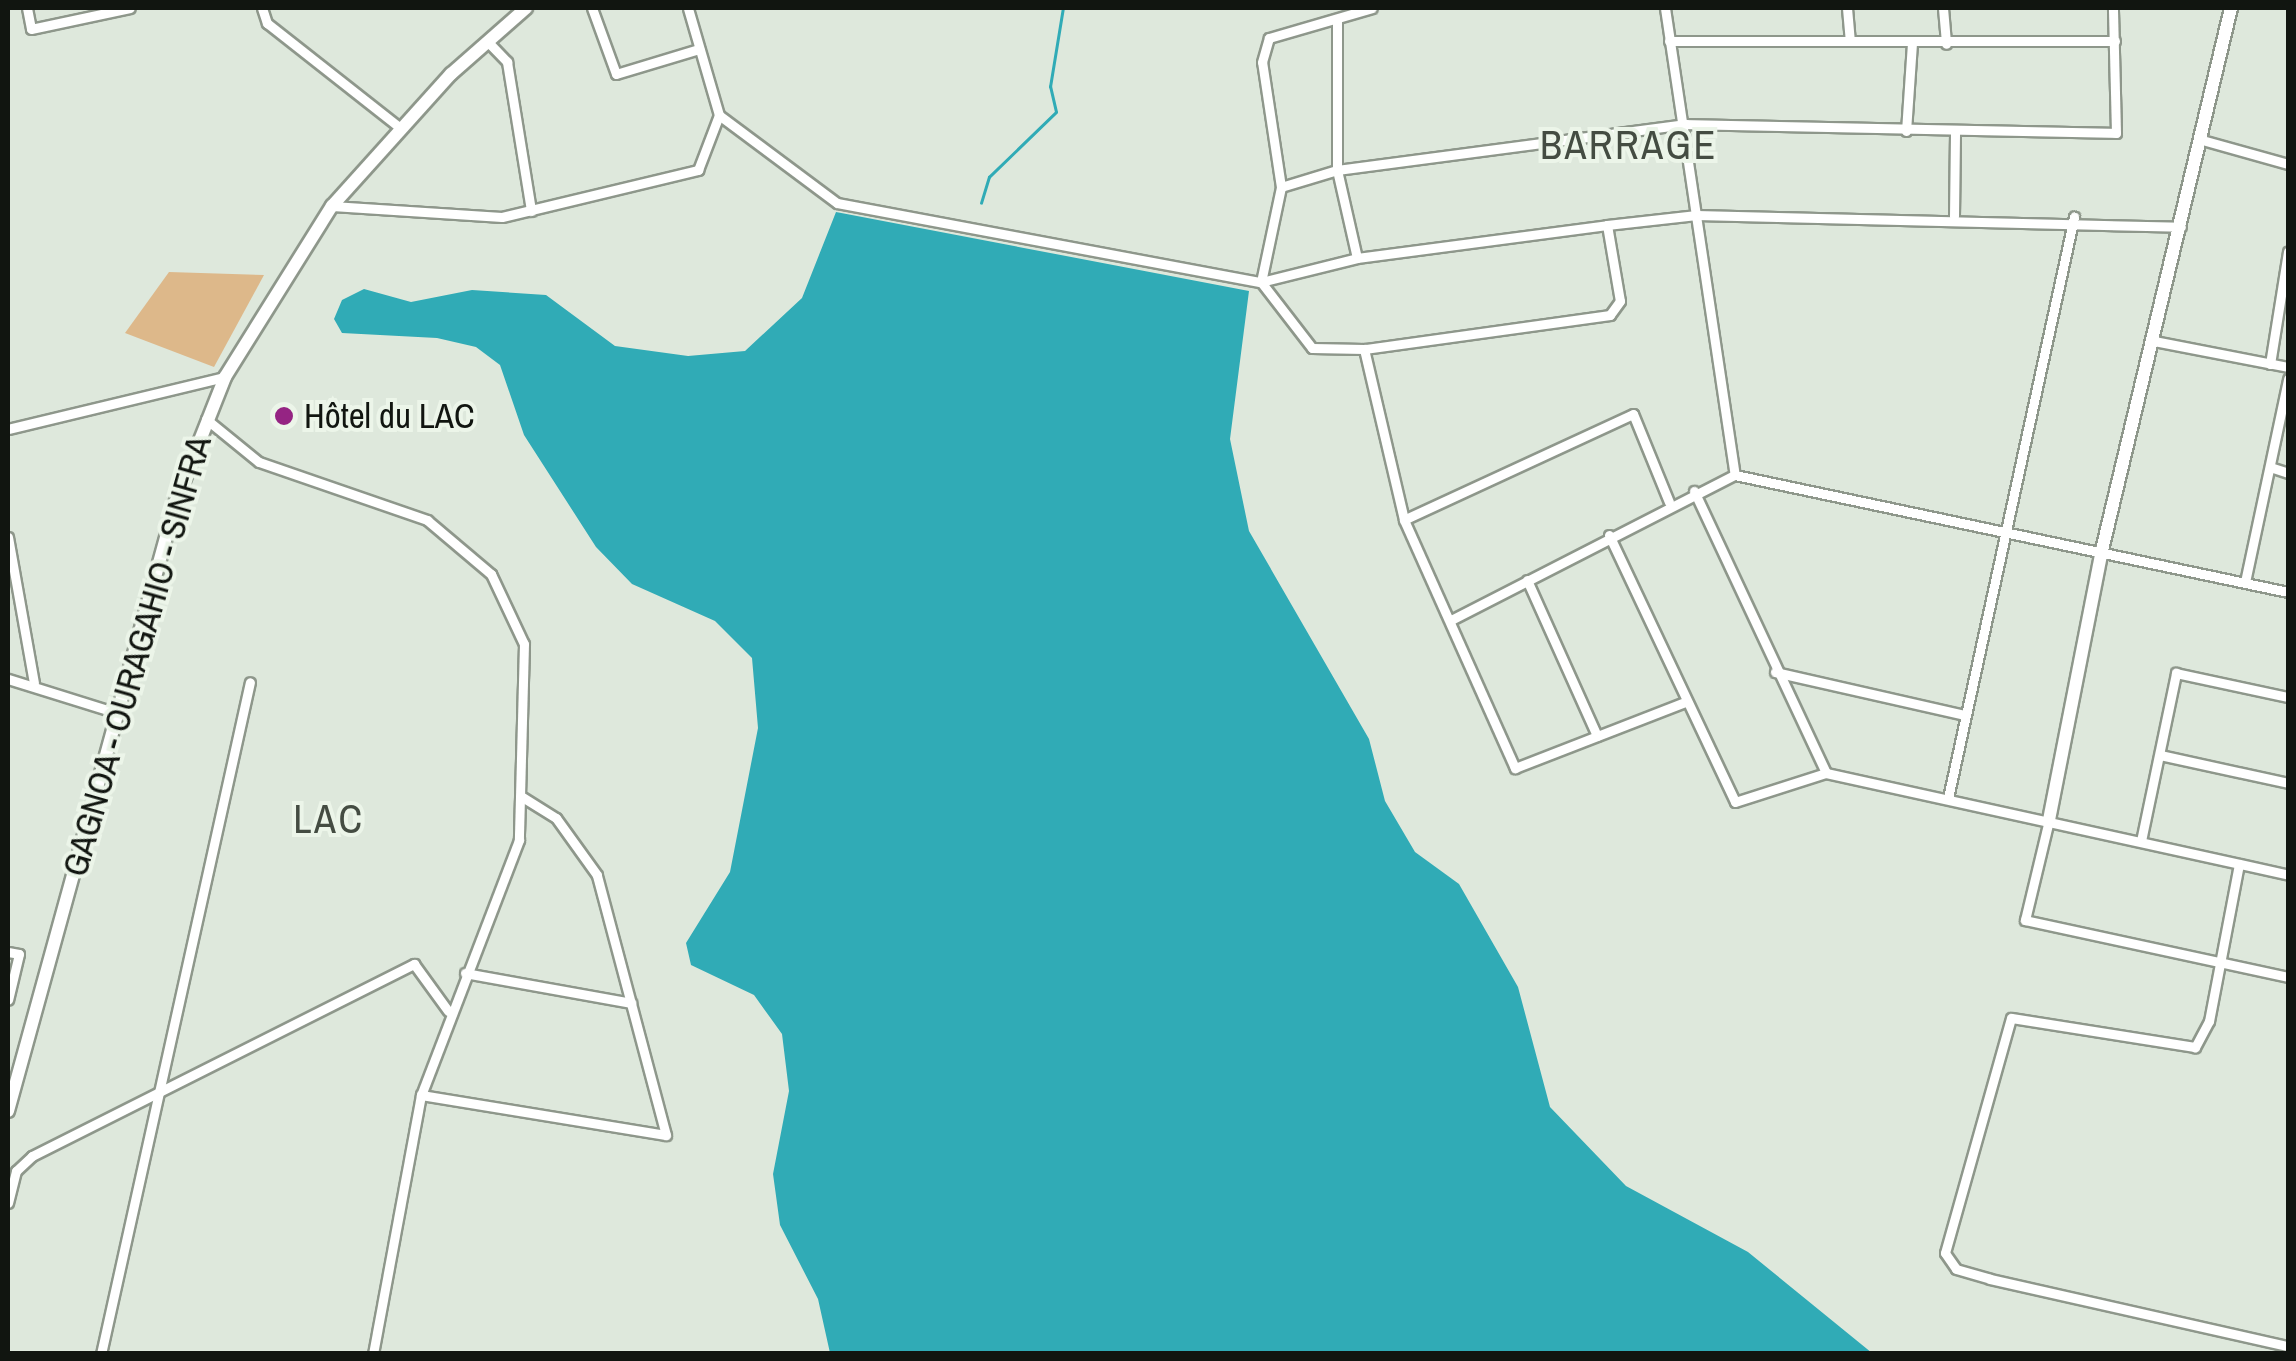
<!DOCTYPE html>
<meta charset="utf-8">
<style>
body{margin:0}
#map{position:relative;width:2296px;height:1361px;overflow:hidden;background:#dee8dc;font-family:"Archivo Narrow",sans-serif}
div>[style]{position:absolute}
.green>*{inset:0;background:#ddb88a}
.water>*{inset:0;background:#30abb6}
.stream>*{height:2.5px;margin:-1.25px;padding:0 1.25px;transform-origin:1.25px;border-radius:1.25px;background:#30abb6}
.roads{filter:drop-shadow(2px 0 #8e978b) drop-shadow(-2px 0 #8e978b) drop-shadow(0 2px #8e978b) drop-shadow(0 -2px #8e978b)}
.street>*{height:9px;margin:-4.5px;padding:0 4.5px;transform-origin:4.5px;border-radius:4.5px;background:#fff}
.secondary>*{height:12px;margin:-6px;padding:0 6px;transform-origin:6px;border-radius:6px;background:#fff}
.dots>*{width:28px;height:28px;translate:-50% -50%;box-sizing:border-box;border:5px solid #ecf5e9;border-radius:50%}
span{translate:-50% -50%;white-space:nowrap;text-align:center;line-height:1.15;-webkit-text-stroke:8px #ecf5e9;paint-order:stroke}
.poi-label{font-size:35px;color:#111510}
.left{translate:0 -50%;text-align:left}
.street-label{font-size:35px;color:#111510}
.quarter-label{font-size:40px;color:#444c42;letter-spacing:2.5px}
.frame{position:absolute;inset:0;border:10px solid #111510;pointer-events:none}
</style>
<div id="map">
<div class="green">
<i style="clip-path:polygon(169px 272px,264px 275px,214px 367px,125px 333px)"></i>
</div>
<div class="water">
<i style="clip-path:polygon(836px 212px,1249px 291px,1230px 439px,1249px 531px,1369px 739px,1385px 801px,1415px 852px,1459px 884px,1518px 987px,1550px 1107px,1626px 1186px,1748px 1252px,1872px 1353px,830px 1353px,818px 1299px,780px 1225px,773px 1174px,789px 1091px,782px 1034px,754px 995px,691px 965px,686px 943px,730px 872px,758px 728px,752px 658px,715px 621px,632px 584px,596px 547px,524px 435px,500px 365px,476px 347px,437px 338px,342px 333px,334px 319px,342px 300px,364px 289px,411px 302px,472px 290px,546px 295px,615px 346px,688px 356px,745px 351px,802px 298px)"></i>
</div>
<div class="stream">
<i style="left:981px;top:203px;width:27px;rotate:-73deg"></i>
<i style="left:989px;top:177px;width:93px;rotate:-44.1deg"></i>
<i style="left:1056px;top:112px;width:26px;rotate:-103deg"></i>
<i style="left:1050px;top:87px;width:80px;rotate:-80.7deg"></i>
</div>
<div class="roads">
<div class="street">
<i style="left:27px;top:8px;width:21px;rotate:79deg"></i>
<i style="left:31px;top:29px;width:101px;rotate:-12deg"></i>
<i style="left:262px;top:8px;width:16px;rotate:72deg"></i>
<i style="left:267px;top:23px;width:168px;rotate:38.2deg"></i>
<i style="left:592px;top:8px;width:70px;rotate:70deg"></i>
<i style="left:616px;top:74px;width:87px;rotate:-16.8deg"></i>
<i style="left:1665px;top:8px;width:472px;rotate:81.5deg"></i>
<i style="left:1847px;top:8px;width:33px;rotate:85deg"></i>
<i style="left:1943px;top:8px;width:36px;rotate:85deg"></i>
<i style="left:1337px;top:21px;width:149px;rotate:90deg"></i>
<i style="left:1337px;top:170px;width:90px;rotate:77.2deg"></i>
<i style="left:1669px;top:41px;width:446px"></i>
<i style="left:488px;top:42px;width:28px;rotate:46deg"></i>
<i style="left:507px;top:62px;width:151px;rotate:80.8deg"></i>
<i style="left:719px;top:115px;width:147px;rotate:36.7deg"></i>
<i style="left:837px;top:203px;width:431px;rotate:10.6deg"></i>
<i style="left:1261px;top:282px;width:97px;rotate:-78.1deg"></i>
<i style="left:1281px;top:187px;width:59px;rotate:-16.9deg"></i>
<i style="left:1337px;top:170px;width:352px;rotate:-7.5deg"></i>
<i style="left:1686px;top:124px;width:430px;rotate:1.2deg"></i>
<i style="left:2116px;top:133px;width:125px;rotate:-91.4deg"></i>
<i style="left:1906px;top:131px;width:88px;rotate:-86.1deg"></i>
<i style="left:2202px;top:140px;width:89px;rotate:15.6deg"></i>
<i style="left:1281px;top:187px;width:126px;rotate:-98.6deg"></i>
<i style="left:1262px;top:62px;width:25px;rotate:-74deg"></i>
<i style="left:1269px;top:38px;width:107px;rotate:-16.2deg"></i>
<i style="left:332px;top:206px;width:170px;rotate:3.7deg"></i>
<i style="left:502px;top:217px;width:202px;rotate:-13.5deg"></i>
<i style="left:698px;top:170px;width:59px;rotate:-69.1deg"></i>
<i style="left:719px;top:115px;width:111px;rotate:-106.2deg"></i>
<i style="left:1954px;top:216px;width:82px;rotate:-89.3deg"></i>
<i style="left:1607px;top:225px;width:77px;rotate:80.3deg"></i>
<i style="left:1620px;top:301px;width:17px;rotate:126deg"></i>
<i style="left:1610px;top:315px;width:248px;rotate:172.1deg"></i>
<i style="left:1364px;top:349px;width:52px;rotate:-178.9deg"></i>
<i style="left:1312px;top:348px;width:83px;rotate:-127.7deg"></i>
<i style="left:1261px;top:282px;width:99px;rotate:-14deg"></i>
<i style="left:1357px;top:258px;width:252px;rotate:-7.5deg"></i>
<i style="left:1607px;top:225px;width:90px;rotate:-6.4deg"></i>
<i style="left:1696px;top:215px;width:485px;rotate:1.4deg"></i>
<i style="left:2154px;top:341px;width:136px;rotate:11deg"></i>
<i style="left:1364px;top:349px;width:176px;rotate:76.8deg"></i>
<i style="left:2270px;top:364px;width:114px;rotate:-80.9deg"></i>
<i style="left:206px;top:419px;width:68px;rotate:39.1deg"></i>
<i style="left:259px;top:462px;width:178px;rotate:19deg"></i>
<i style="left:427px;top:520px;width:84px;rotate:40.2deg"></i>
<i style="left:491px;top:574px;width:77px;rotate:64.8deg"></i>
<i style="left:524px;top:644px;width:196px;rotate:91.5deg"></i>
<i style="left:519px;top:840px;width:273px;rotate:111deg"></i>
<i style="left:421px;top:1095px;width:263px;rotate:100.5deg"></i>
<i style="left:8px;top:429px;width:223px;rotate:-13.5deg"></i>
<i style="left:2270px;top:467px;width:19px;rotate:18deg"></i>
<i style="left:1694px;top:491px;width:311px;rotate:64.9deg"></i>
<i style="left:1669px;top:502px;width:95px;rotate:-112.2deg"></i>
<i style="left:1633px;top:414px;width:252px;rotate:155.2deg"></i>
<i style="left:1404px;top:520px;width:272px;rotate:65.9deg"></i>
<i style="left:1515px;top:768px;width:182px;rotate:-21.2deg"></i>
<i style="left:1609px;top:535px;width:295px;rotate:64.7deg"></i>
<i style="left:1735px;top:802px;width:96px;rotate:-17.7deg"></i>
<i style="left:1826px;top:773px;width:473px;rotate:12.4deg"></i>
<i style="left:8px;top:537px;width:148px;rotate:79.9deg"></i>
<i style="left:1527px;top:580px;width:171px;rotate:65.8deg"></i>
<i style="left:2245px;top:582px;width:208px;rotate:-78deg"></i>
<i style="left:1453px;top:619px;width:317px;rotate:-27.1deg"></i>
<i style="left:1735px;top:475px;width:565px;rotate:11.95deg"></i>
<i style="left:1775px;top:672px;width:194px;rotate:12.8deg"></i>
<i style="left:8px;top:679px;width:114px;rotate:17.3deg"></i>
<i style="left:2160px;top:755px;width:131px;rotate:12.3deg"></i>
<i style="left:1948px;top:798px;width:595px;rotate:-77.76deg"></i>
<i style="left:2049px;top:820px;width:103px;rotate:103.5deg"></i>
<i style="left:2025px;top:920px;width:269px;rotate:12.2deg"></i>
<i style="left:2141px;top:841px;width:172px;rotate:-78.2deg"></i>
<i style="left:2176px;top:673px;width:115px;rotate:12.1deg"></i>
<i style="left:2239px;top:864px;width:160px;rotate:100.8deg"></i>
<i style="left:2209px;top:1021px;width:30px;rotate:118deg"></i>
<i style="left:2195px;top:1047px;width:186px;rotate:-171deg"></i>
<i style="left:2011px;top:1018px;width:244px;rotate:105.7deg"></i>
<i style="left:1945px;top:1253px;width:19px;rotate:55deg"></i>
<i style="left:1956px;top:1269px;width:35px;rotate:16deg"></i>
<i style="left:1990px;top:1279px;width:305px;rotate:12.7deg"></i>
<i style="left:8px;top:952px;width:11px;rotate:10deg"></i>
<i style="left:19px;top:954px;width:47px;rotate:103.4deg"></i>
<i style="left:465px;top:973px;width:169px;rotate:10.2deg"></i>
<i style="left:421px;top:1095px;width:248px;rotate:9.3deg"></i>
<i style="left:666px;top:1135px;width:269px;rotate:-104.9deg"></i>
<i style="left:597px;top:875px;width:70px;rotate:-125.7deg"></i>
<i style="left:556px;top:818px;width:39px;rotate:-148deg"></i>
<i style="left:8px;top:1203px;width:33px;rotate:-76deg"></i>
<i style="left:16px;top:1171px;width:22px;rotate:-43deg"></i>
<i style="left:32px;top:1156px;width:428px;rotate:-26.7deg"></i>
<i style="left:414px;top:964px;width:58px;rotate:54.1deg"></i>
<i style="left:101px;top:1354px;width:688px;rotate:-77.5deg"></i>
</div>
<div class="secondary">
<i style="left:2049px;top:820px;width:275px;rotate:-78.9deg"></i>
<i style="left:2102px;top:550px;width:557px;rotate:-76.61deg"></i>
<i style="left:8px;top:1111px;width:633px;rotate:-74.6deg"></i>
<i style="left:176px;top:501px;width:133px;rotate:-68.4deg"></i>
<i style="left:225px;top:377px;width:202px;rotate:-58deg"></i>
<i style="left:332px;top:206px;width:178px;rotate:-48deg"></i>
<i style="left:451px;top:74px;width:100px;rotate:-41.3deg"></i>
</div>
</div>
<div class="dots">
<i style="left:284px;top:416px;background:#952483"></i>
</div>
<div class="poi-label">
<span class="left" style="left:304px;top:416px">Hôtel du LAC</span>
</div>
<div class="street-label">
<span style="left:137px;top:656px;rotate:-74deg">GAGNOA - OURAGAHIO - SINFRA</span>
</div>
<div class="quarter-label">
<span style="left:1629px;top:145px">BARRAGE</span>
<span style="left:329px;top:819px">LAC</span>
</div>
<div class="frame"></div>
</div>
